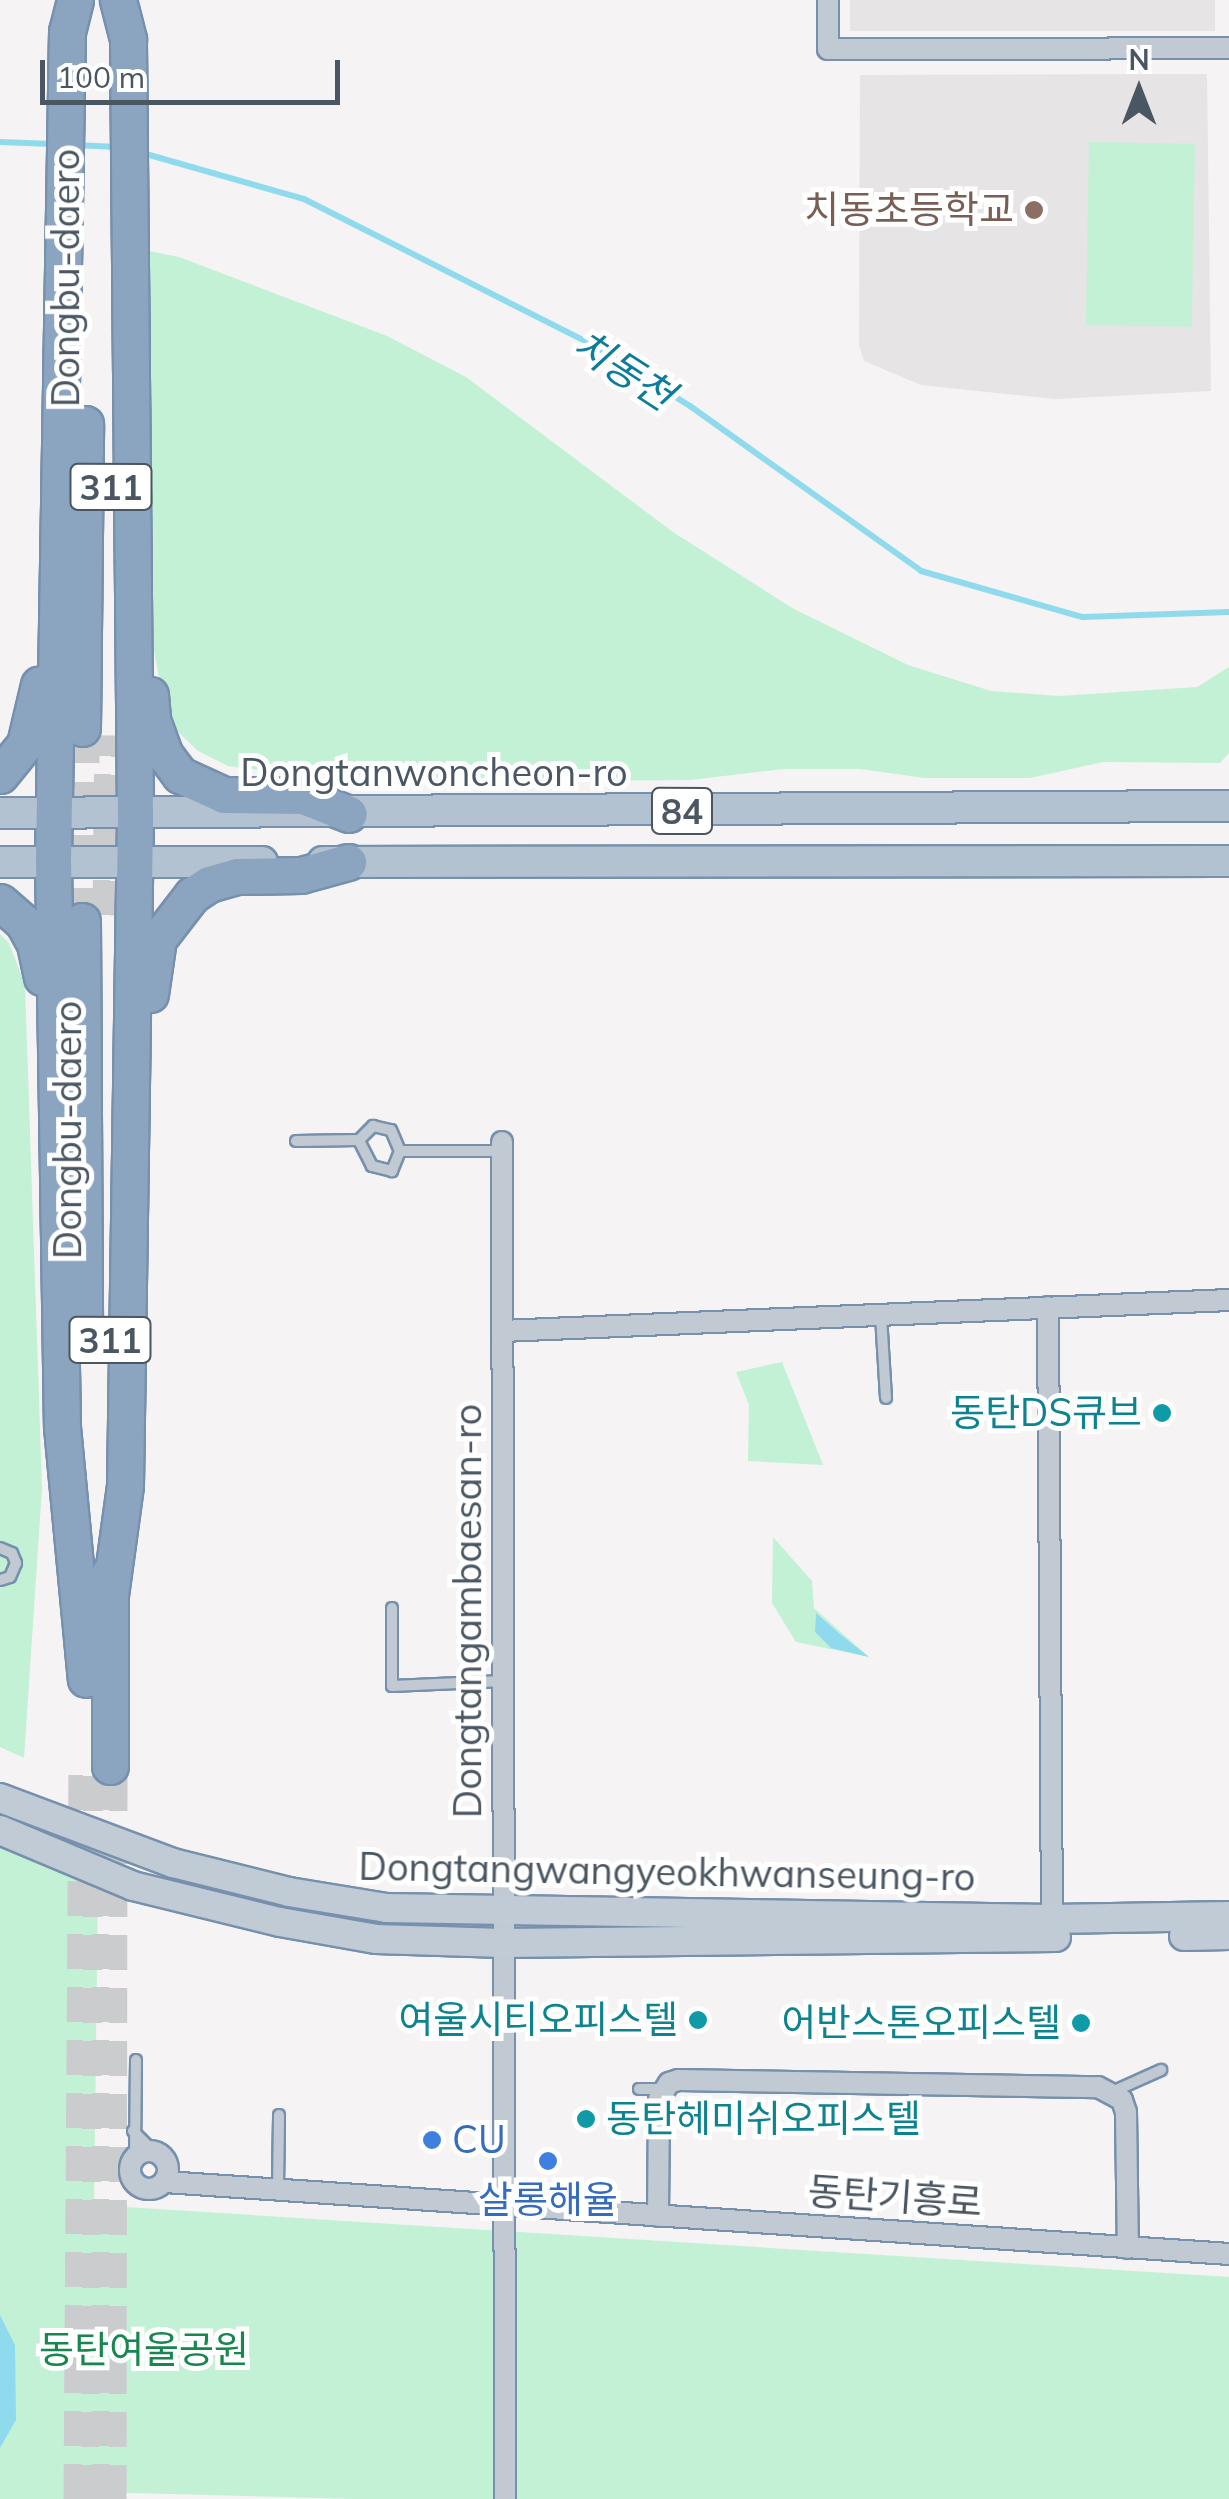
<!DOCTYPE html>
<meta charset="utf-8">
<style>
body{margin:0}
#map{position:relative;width:1229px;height:2499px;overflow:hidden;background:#f5f3f3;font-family:Mulish,"Noto Sans KR",sans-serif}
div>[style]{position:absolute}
.education>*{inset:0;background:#e6e4e5;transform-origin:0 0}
.green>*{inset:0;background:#c3f1d5;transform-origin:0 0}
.water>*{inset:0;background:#90daee}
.stream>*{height:6px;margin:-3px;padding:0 3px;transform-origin:3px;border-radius:3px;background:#90daee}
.highway-tunnel>*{height:35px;margin-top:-17.5px;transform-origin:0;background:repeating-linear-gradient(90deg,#caccce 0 35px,transparent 0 53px)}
.roads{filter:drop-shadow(2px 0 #7690ad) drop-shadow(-2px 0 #7690ad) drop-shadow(0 2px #7690ad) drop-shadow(0 -2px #7690ad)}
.lane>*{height:10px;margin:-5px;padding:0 5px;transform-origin:5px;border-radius:5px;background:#c1cad2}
.street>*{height:20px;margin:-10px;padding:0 10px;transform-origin:10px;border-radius:10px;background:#c1cad2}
.street>.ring{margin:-10px;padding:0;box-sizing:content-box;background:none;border:20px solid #c1cad2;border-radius:50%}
.secondary>*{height:28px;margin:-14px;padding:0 14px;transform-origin:14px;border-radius:14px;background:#c1cbd6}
.primary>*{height:30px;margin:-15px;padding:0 15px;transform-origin:15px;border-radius:15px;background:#b3c2d1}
.highway>*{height:35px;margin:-17.5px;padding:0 17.5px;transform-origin:17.5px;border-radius:17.5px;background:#8ba5c1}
.dots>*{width:28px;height:28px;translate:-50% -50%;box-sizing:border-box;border:5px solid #fff;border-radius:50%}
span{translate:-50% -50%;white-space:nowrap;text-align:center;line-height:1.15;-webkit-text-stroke:10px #fff;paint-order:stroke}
.shield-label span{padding:2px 8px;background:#fff;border:2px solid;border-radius:8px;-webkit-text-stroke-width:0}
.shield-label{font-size:35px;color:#4a5661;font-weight:700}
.education-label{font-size:38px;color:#785e54}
.right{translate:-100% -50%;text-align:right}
.street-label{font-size:38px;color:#4a5661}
.culture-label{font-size:38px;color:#0d838f}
.left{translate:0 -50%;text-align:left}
.shop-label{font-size:38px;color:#366cbe}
.park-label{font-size:38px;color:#17864f}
.water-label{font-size:40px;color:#0c7c9b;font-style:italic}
.north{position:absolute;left:1089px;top:40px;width:100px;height:100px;-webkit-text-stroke:8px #fff;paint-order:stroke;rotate:0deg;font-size:28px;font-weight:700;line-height:40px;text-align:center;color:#4a5661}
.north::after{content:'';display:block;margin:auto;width:35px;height:45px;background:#4a5661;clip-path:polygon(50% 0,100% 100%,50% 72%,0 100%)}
.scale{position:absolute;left:40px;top:60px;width:300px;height:45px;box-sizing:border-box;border:5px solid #4a5661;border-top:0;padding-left:12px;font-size:30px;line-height:35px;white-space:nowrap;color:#4a5661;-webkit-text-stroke:8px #fff;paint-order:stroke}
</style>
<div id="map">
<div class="education">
<i style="left:850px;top:0;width:365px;height:31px"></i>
<i style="clip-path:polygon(1207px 74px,1211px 391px,1055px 399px,921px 385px,864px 361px,859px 345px,860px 75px)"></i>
</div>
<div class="green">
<i style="left:1089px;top:142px;width:106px;height:183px;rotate:1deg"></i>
<i style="clip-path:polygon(149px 251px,179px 257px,387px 336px,466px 377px,673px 532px,792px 608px,908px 665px,991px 691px,1059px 696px,1197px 687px,1229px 667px,1229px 753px,1220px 763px,1103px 762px,1030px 778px,925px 778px,860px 769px,784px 769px,690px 780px,398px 782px,332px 770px,268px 771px,228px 766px,198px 751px,167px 721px,152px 640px)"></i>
<i style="clip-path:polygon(0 934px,9px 943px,25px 985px,42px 1488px,24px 1758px,0 1747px)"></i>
<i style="clip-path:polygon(782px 1362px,823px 1465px,748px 1461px,749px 1405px,736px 1372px)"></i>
<i style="clip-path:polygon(773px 1537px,812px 1581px,814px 1608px,869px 1657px,796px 1642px,772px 1603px)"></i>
<i style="clip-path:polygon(0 1836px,98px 1888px,94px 2205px,1229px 2277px,1229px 2499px,355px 2499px,93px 2492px,92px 2499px,0 2499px)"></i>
</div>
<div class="water">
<i style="clip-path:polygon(816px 1613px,840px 1634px,869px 1657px,831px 1648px,815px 1632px)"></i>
<i style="clip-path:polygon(0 2315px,15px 2345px,16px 2420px,0 2448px)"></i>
</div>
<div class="stream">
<i style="left:0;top:142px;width:52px;rotate:2.2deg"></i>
<i style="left:75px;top:145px;width:42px;rotate:2.7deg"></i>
<i style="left:139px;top:152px;width:172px;rotate:15.9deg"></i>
<i style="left:304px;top:199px;width:324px;rotate:26.8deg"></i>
<i style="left:593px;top:345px;width:115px;rotate:32.2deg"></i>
<i style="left:690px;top:406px;width:284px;rotate:35.5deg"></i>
<i style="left:921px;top:571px;width:168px;rotate:15.9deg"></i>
<i style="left:1083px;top:617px;width:146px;rotate:-2deg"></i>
</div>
<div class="highway-tunnel">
<i style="left:82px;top:728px;width:193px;rotate:90deg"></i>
<i style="left:110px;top:915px;width:180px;rotate:-89.4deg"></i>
<i style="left:81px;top:2499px;width:739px;rotate:-89.61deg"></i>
<i style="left:109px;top:2499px;width:733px;rotate:-89.92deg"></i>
</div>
<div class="roads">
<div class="lane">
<i style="left:296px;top:1141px;width:63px;rotate:-0.9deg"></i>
<i style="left:400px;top:1151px;width:22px;rotate:112deg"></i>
<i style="left:392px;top:1171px;width:21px;rotate:-166deg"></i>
<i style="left:372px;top:1166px;width:29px;rotate:-117deg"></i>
<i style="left:359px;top:1140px;width:20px;rotate:-45deg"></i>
<i style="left:373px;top:1126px;width:18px;rotate:13deg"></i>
<i style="left:391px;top:1130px;width:23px;rotate:67deg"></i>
<i style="left:400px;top:1151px;width:101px"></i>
<i style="left:881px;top:1316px;width:82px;rotate:86.5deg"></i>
<i style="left:0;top:1548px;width:13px;rotate:23deg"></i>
<i style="left:12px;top:1553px;width:11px;rotate:68deg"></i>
<i style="left:16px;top:1563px;width:15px;rotate:113deg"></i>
<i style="left:10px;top:1577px;width:10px;rotate:163deg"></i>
<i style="left:392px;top:1608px;width:78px;rotate:90deg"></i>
<i style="left:392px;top:1686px;width:111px;rotate:-2.6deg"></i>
<i style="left:639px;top:2089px;width:24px"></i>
<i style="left:1112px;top:2092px;width:54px;rotate:-24.2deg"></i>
<i style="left:133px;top:2131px;width:27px;rotate:45deg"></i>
<i style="left:135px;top:2156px;width:96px;rotate:-89.4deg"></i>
<i style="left:278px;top:2189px;width:74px;rotate:-89.2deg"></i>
</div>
<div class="street">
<i style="left:828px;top:0;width:49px;rotate:90deg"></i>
<i style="left:828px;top:49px;width:401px;rotate:-0.1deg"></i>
<i style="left:502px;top:1142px;width:1357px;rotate:89.87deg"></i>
<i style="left:1048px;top:1307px;width:612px;rotate:89.63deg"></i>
<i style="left:502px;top:1331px;width:728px;rotate:-2.44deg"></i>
<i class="ring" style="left:130px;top:2151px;width:18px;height:18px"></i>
<i style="left:165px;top:2182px;width:1066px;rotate:3.87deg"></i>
<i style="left:658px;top:2216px;width:117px;rotate:-89.5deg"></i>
<i style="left:659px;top:2099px;width:19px;rotate:-58deg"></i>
<i style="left:669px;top:2083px;width:9px;rotate:-18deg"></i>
<i style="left:678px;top:2080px;width:420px;rotate:1deg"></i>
<i style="left:1098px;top:2087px;width:27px;rotate:28deg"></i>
<i style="left:1122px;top:2100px;width:13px;rotate:72deg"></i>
<i style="left:1126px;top:2112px;width:136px;rotate:89.2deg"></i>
</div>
<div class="secondary">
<i style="left:0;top:1798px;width:185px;rotate:20.6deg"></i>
<i style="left:173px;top:1863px;width:120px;rotate:14deg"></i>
<i style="left:289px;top:1892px;width:99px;rotate:9.3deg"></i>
<i style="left:387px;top:1908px;width:665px;rotate:0.95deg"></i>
<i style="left:1052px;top:1919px;width:177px;rotate:-1deg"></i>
<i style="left:0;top:1830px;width:144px;rotate:22.8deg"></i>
<i style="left:133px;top:1886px;width:151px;rotate:13.8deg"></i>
<i style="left:280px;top:1922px;width:97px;rotate:10deg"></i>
<i style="left:376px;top:1939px;width:127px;rotate:1.8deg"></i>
<i style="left:503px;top:1943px;width:553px;rotate:-0.62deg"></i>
<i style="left:1184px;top:1936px;width:45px;rotate:-1.3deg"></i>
</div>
<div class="primary">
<i style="left:0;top:813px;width:1229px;rotate:-0.33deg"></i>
<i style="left:0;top:862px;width:262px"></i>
<i style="left:323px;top:862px;width:906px;rotate:-0.06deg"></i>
</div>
<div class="highway">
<i style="left:75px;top:0;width:32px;rotate:104deg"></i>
<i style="left:67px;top:31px;width:831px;rotate:90.97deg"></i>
<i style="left:53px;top:862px;width:565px;rotate:89.09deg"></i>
<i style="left:62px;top:1427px;width:253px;rotate:84.6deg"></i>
<i style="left:150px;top:695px;width:25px;rotate:85deg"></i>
<i style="left:152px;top:720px;width:37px;rotate:70deg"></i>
<i style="left:165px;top:755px;width:25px;rotate:53deg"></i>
<i style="left:180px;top:775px;width:48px;rotate:24.4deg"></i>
<i style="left:224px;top:795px;width:79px;rotate:0.7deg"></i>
<i style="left:303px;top:796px;width:49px;rotate:21.4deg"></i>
<i style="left:82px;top:728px;width:304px;rotate:-89.4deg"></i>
<i style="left:0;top:775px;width:40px;rotate:-51deg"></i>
<i style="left:25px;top:744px;width:61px;rotate:-76.7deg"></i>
<i style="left:0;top:902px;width:30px;rotate:41deg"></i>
<i style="left:23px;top:922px;width:25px;rotate:61deg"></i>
<i style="left:35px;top:944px;width:34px;rotate:78deg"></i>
<i style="left:82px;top:921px;width:409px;rotate:89.7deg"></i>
<i style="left:150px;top:994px;width:56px;rotate:-81.7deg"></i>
<i style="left:158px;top:939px;width:56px;rotate:-52.3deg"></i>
<i style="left:192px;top:895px;width:20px;rotate:-33deg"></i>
<i style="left:209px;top:884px;width:29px;rotate:-16deg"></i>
<i style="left:237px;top:876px;width:64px;rotate:-0.9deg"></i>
<i style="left:301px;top:875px;width:49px;rotate:-15.5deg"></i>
<i style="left:110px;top:1572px;width:194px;rotate:90deg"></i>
<i style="left:110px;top:1595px;width:111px;rotate:-82.2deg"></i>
<i style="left:125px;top:1485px;width:670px;rotate:-89.14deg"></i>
<i style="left:135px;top:815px;width:776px;rotate:-90.52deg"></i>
<i style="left:128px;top:39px;width:40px;rotate:-104.4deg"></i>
</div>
</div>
<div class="dots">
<i style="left:1034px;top:210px;background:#8d6e63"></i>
<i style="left:1162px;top:1413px;background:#0f9aa8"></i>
<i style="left:698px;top:2020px;background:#0f9aa8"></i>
<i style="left:1081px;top:2023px;background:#0f9aa8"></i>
<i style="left:586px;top:2119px;background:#0f9aa8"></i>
<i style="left:432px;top:2140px;background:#3f7fe0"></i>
<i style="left:548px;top:2161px;background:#3f7fe0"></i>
</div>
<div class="shield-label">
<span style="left:111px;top:487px">311</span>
<span style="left:682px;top:811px">84</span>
<span style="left:110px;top:1340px">311</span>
</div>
<div class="education-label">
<span class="right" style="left:1014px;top:210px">치동초등학교</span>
</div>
<div class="street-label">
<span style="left:66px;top:278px;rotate:-90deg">Dongbu-daero</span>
<span style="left:434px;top:773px">Dongtanwoncheon-ro</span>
<span style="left:68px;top:1130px;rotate:-90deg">Dongbu-daero</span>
<span style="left:468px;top:1611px;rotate:-90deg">Dongtangambaesan-ro</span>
<span style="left:667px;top:1872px;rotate:1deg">Dongtangwangyeokhwanseung-ro</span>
<span style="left:895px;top:2197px;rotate:4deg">동탄기흥로</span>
</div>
<div class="culture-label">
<span class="right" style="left:1142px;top:1413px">동탄DS큐브</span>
<span class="right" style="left:678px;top:2020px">여울시티오피스텔</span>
<span class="right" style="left:1061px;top:2023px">어반스톤오피스텔</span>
<span class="left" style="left:606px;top:2119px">동탄헤미쉬오피스텔</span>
</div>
<div class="shop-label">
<span class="left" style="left:452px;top:2140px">CU</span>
<span style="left:548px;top:2200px">살롱해율</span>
</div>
<div class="park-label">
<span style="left:144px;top:2350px">동탄여울공원</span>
</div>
<div class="water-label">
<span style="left:624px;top:369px;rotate:33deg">치동천</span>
</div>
<div class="north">N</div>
<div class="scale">100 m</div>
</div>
